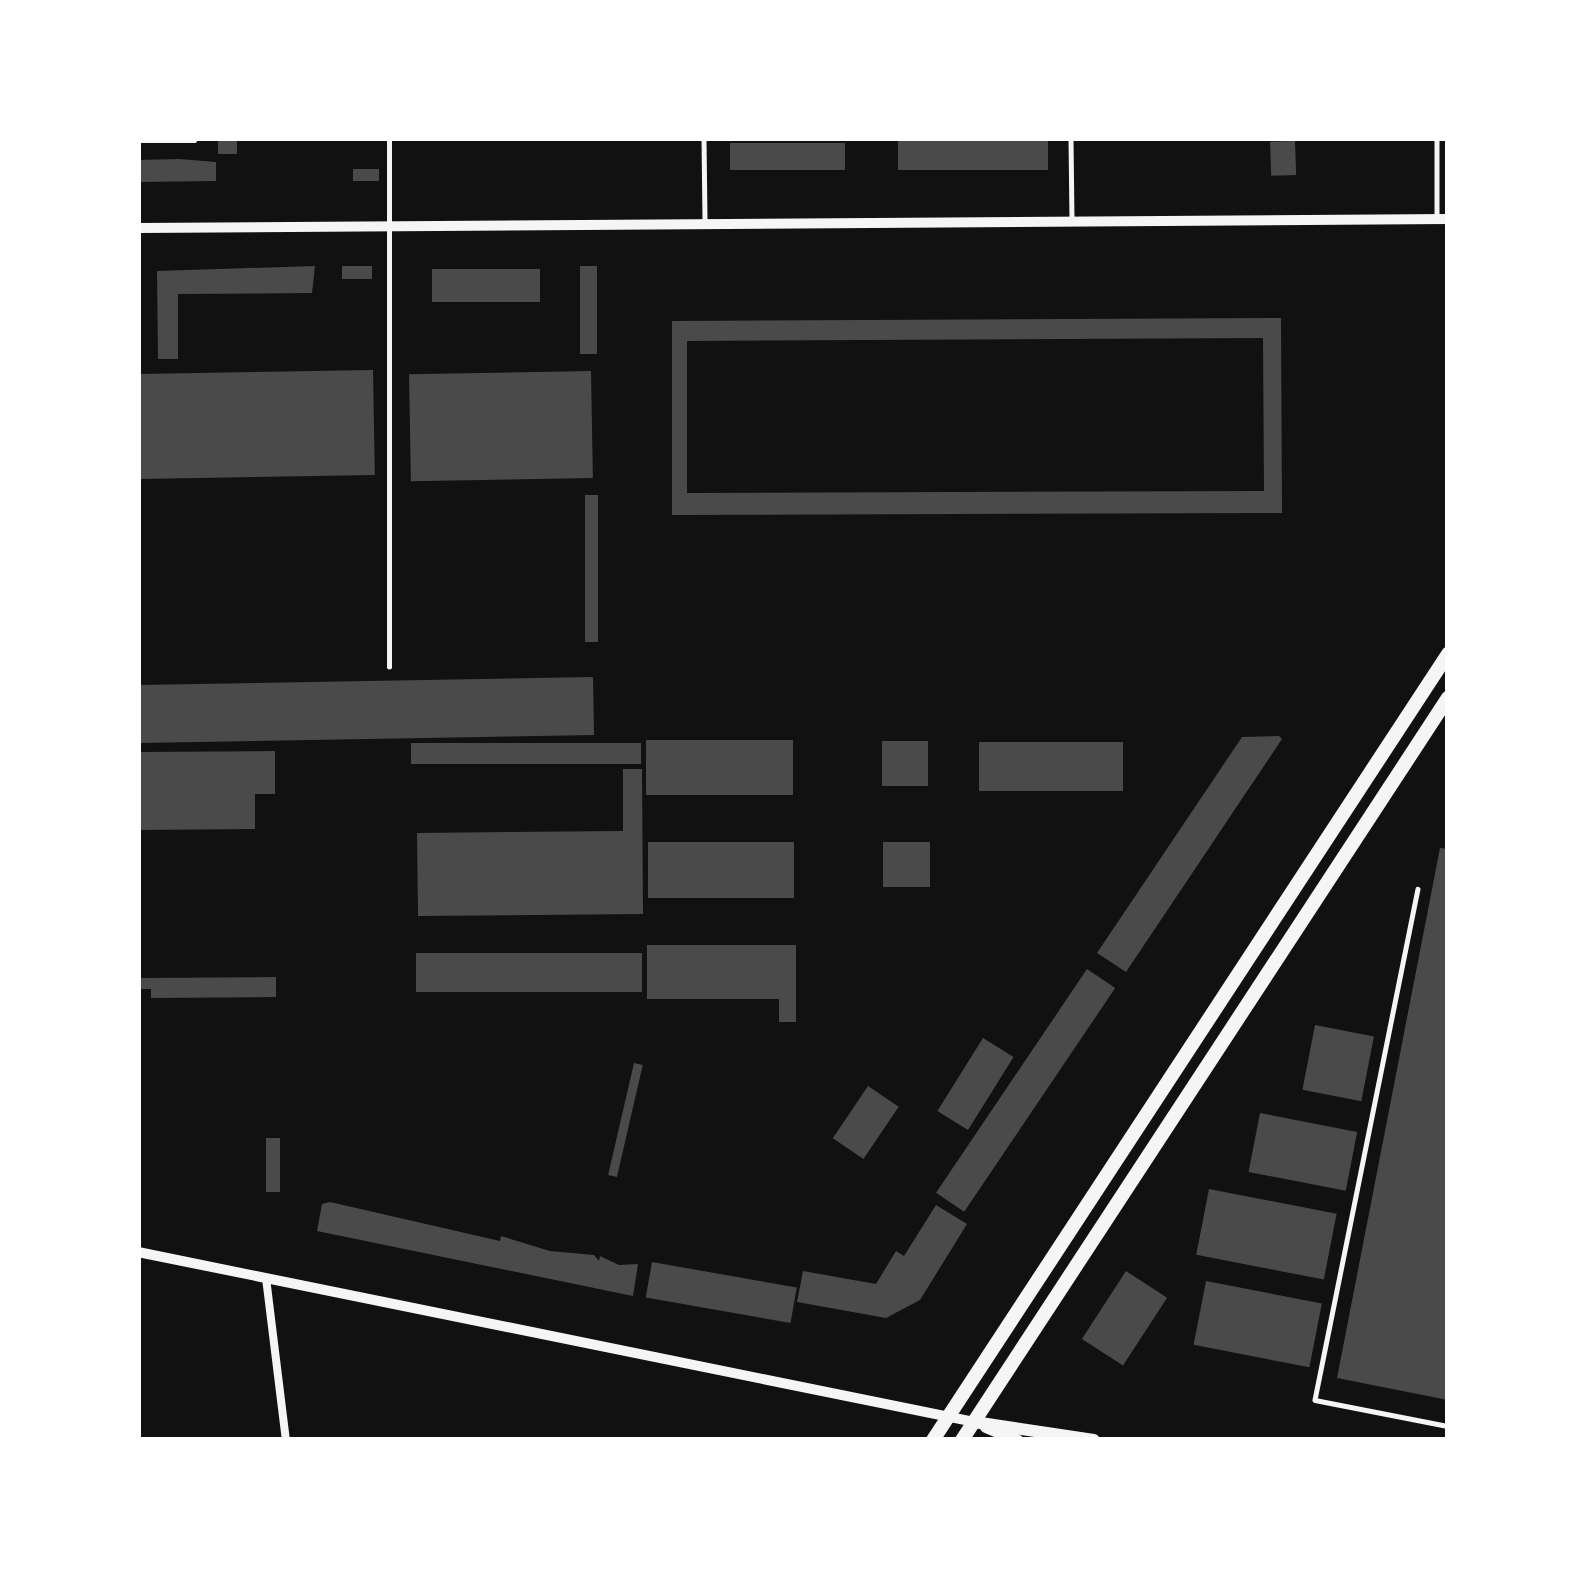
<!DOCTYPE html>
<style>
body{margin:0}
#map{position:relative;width:1586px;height:1578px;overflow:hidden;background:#111;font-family:Lato,sans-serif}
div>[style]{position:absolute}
.building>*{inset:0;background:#4a4a4a;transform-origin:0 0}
.service>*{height:4.5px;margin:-2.25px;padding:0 2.25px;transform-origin:2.25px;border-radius:2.25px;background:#f5f5f5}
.minor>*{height:8px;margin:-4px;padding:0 4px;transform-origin:4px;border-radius:4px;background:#f5f5f5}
.tertiary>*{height:10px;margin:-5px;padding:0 5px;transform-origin:5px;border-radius:5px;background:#f5f5f5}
.secondary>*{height:12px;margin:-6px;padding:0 6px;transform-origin:6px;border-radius:6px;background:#f5f5f5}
.trunk>*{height:14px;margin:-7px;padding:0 7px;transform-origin:7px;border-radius:7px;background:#f5f5f5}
span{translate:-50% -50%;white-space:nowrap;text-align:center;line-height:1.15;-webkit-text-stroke:10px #fff;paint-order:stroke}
.frame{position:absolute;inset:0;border:141px solid #fff;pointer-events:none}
</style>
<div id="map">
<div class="building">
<i style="left:218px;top:138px;width:19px;height:16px"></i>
<i style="left:898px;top:138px;width:150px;height:32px"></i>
<i style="left:1295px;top:141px;width:34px;height:25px;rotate:88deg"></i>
<i style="left:845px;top:143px;width:27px;height:115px;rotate:90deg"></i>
<i style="clip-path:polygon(179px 159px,216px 162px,216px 181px,138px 182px,138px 160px)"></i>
<i style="left:353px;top:169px;width:26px;height:12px"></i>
<i style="clip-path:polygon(315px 266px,312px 293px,178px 294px,178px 359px,158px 359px,157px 271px)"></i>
<i style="left:342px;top:266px;width:30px;height:13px"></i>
<i style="left:597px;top:266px;width:88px;height:17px;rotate:90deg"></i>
<i style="left:432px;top:269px;width:108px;height:33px"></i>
<i style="clip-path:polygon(evenodd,1281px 318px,1282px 513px,672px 515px,672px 321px,1281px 318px,1263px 338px,1264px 491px,687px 493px,687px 341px,1263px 338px)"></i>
<i style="left:373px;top:370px;width:105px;height:235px;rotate:89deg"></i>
<i style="left:591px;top:371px;width:107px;height:182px;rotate:89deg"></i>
<i style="left:585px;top:495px;width:13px;height:147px"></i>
<i style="left:593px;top:677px;width:58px;height:455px;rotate:89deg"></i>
<i style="clip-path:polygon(1279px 736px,1282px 739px,1126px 972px,1097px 953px,1242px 737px)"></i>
<i style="left:646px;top:740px;width:147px;height:55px"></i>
<i style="left:882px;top:741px;width:46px;height:45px"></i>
<i style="left:979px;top:742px;width:144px;height:49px"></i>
<i style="left:641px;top:743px;width:21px;height:230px;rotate:90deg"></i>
<i style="clip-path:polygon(275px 751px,275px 794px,255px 794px,255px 829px,138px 830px,138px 752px)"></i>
<i style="clip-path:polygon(623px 769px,642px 769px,643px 914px,418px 916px,417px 833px,623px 831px)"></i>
<i style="left:648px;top:842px;width:146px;height:56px"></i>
<i style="left:883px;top:842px;width:47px;height:45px"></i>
<i style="clip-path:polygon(1440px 848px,1448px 849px,1448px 1400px,1337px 1378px)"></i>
<i style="clip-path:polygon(647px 945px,796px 945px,796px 1022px,779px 1022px,779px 999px,647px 999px)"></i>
<i style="left:642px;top:953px;width:39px;height:226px;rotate:90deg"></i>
<i style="left:1087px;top:969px;width:34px;height:270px;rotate:34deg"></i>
<i style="clip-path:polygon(276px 977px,276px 997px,151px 998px,151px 989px,138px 989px,138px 978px)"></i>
<i style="left:1315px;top:1025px;width:60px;height:66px;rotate:11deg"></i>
<i style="left:983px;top:1038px;width:36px;height:86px;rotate:32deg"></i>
<i style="left:634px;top:1063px;width:9px;height:115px;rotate:13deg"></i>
<i style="left:868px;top:1086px;width:37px;height:63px;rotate:34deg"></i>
<i style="left:1260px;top:1113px;width:99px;height:60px;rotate:11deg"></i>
<i style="left:266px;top:1138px;width:14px;height:54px"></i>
<i style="left:1209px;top:1189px;width:130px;height:67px;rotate:11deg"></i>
<i style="clip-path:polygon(330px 1202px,500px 1241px,501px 1236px,550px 1251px,594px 1255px,599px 1261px,600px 1256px,619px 1265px,638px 1264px,633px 1296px,317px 1231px,322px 1204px)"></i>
<i style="clip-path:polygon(936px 1205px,967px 1224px,920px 1300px,886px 1318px,797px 1302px,803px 1271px,876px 1284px,896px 1251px,904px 1256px)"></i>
<i style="left:652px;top:1262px;width:147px;height:36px;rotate:10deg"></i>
<i style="left:1126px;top:1271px;width:49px;height:81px;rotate:33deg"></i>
<i style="left:1206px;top:1281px;width:118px;height:65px;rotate:11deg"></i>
</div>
<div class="service">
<i style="left:704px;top:138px;width:84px;rotate:89.3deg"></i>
<i style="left:1071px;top:138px;width:84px;rotate:89.3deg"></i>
<i style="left:1437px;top:138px;width:78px;rotate:90deg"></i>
<i style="left:138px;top:141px;width:57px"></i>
<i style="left:389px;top:667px;width:529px;rotate:-90deg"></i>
<i style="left:1418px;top:889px;width:521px;rotate:101.4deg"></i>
<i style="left:1315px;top:1400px;width:136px;rotate:11.1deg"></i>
</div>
<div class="minor">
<i style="left:266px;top:1278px;width:163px;rotate:83deg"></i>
</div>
<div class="tertiary">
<i style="left:138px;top:228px;width:1310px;rotate:-0.39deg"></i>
<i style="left:138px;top:1252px;width:853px;rotate:11.49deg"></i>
</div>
<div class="secondary">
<i style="left:974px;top:1422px;width:121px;rotate:8.5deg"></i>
<i style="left:986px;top:1427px;width:34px;rotate:23deg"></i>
</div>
<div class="trunk">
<i style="left:933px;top:1440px;width:940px;rotate:-56.77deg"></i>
<i style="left:962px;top:1440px;width:887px;rotate:-56.78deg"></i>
</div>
<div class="frame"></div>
</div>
